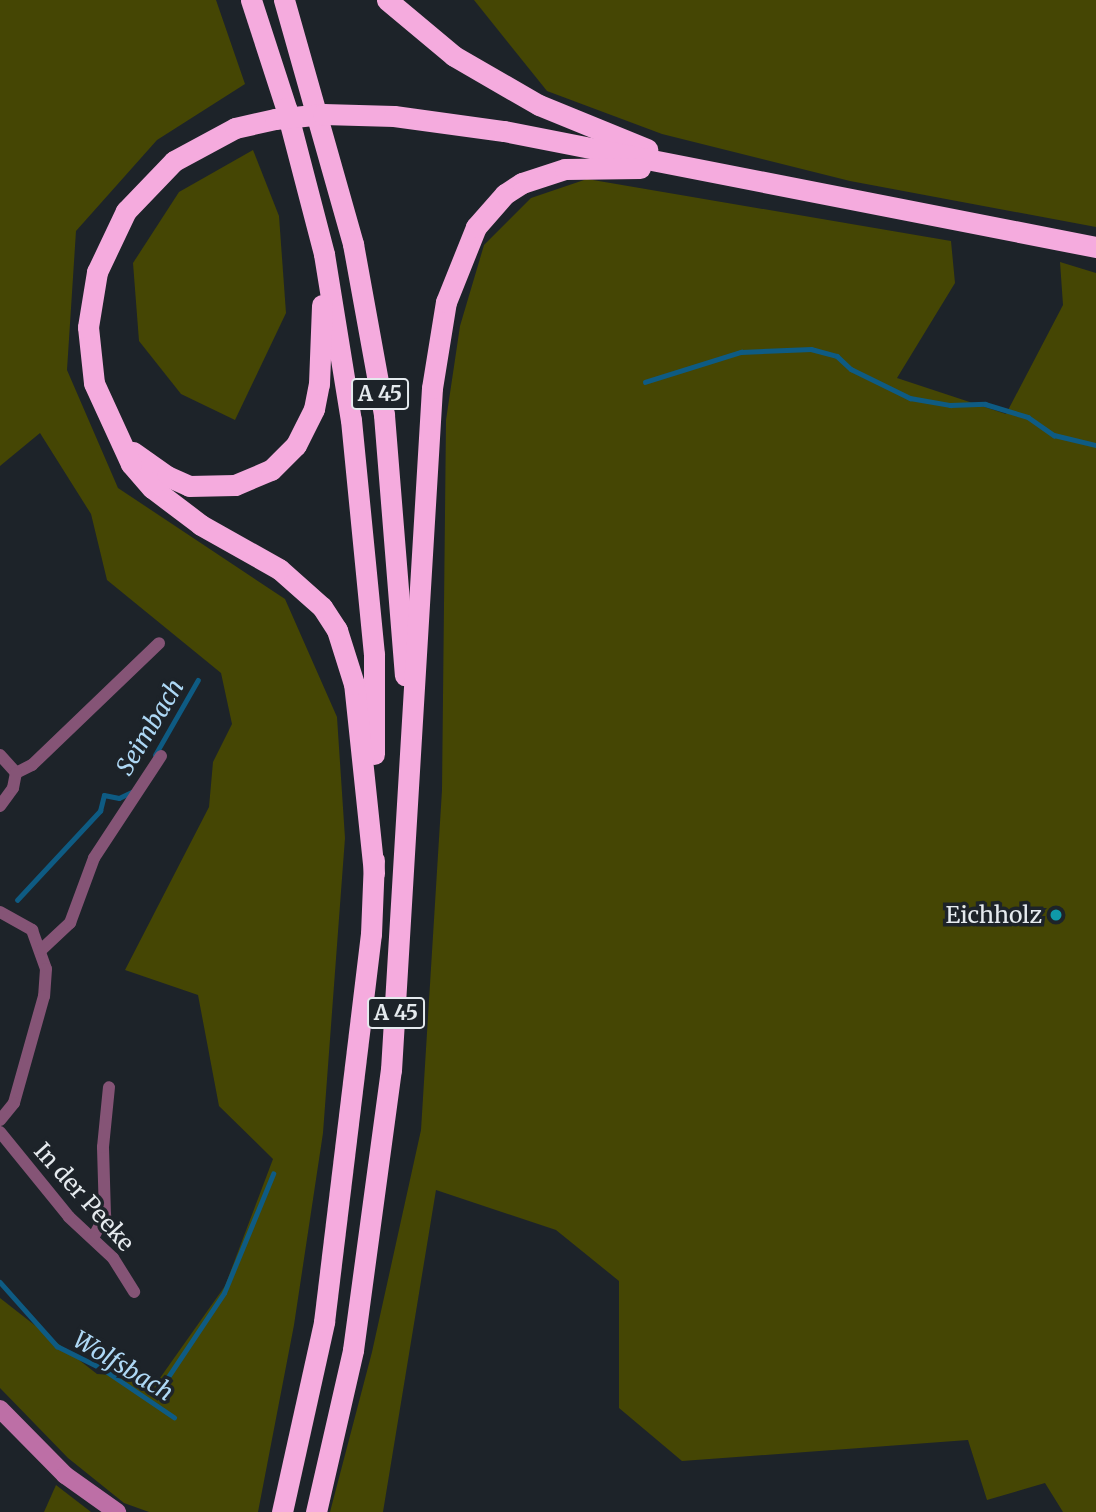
<!DOCTYPE html>
<style>
body{margin:0}
#map{position:relative;width:1096px;height:1512px;overflow:hidden;background:#1d2329;font-family:Merriweather,serif}
div>[style]{position:absolute}
.green>*{inset:0;background:#454604}
.stream>*{height:4.5px;margin:-2.25px;padding:0 2.25px;transform-origin:2.25px;border-radius:2.25px;background:#0e5b83}
.street>*{height:12px;margin:-6px;padding:0 6px;transform-origin:6px;border-radius:6px;background:#855476}
.secondary>*{height:18px;margin:-9px;padding:0 9px;transform-origin:9px;border-radius:9px;background:#bd6fa6}
.highway>*{height:21px;margin:-10.5px;padding:0 10.5px;transform-origin:10.5px;border-radius:10.5px;background:#f5abde}
.dots>*{width:19px;height:19px;translate:-50% -50%;box-sizing:border-box;border:4px solid #1d2329;border-radius:50%}
span{translate:-50% -50%;white-space:nowrap;text-align:center;line-height:1.15;-webkit-text-stroke:7px #1d2329;paint-order:stroke}
.shield-label span{padding:2px 5px;background:#1d2329;border:2px solid;border-radius:5px;-webkit-text-stroke-width:0}
.shield-label{font-size:21px;color:#e5eaee;font-weight:700}
.poi-label{font-size:23px;color:#e5eaee}
.right{translate:-100% -50%;text-align:right}
.street-label{font-size:23px;color:#e5eaee}
.water-label{font-size:24px;color:#aed8f5;font-style:italic}
</style>
<div id="map">
<div class="green">
<i style="clip-path:polygon(0 0,216px 0,245px 84px,157px 140px,76px 231px,67px 370px,118px 488px,285px 599px,337px 717px,345px 838px,323px 1133px,294px 1325px,258px 1512px,149px 1512px,124px 1503px,68px 1458px,0 1388px,0 1298px,97px 1374px,160px 1378px,225px 1286px,273px 1159px,219px 1106px,198px 995px,125px 970px,209px 807px,213px 762px,232px 724px,221px 673px,107px 580px,91px 514px,40px 433px,0 466px)"></i>
<i style="clip-path:polygon(474px 0,1096px 0,1096px 227px,850px 181px,662px 134px,547px 91px)"></i>
<i style="clip-path:polygon(253px 150px,279px 216px,286px 313px,235px 420px,181px 394px,139px 341px,133px 263px,179px 192px)"></i>
<i style="clip-path:polygon(587px 179px,951px 241px,955px 283px,897px 378px,1006px 414px,1063px 305px,1060px 262px,1096px 273px,1096px 1512px,1063px 1512px,1045px 1483px,987px 1500px,968px 1440px,682px 1461px,619px 1408px,619px 1281px,556px 1230px,436px 1190px,383px 1512px,330px 1512px,372px 1352px,421px 1130px,442px 790px,446px 420px,460px 326px,484px 245px,531px 198px)"></i>
<i style="clip-path:polygon(56px 1485px,91px 1512px,44px 1512px)"></i>
</div>
<div class="stream">
<i style="left:645px;top:382px;width:101px;rotate:-17.4deg"></i>
<i style="left:741px;top:352px;width:70px;rotate:-2.5deg"></i>
<i style="left:811px;top:349px;width:27px;rotate:15deg"></i>
<i style="left:837px;top:356px;width:19px;rotate:43deg"></i>
<i style="left:851px;top:369px;width:66px;rotate:26.2deg"></i>
<i style="left:910px;top:398px;width:41px;rotate:9.9deg"></i>
<i style="left:950px;top:405px;width:35px;rotate:-2deg"></i>
<i style="left:985px;top:404px;width:45px;rotate:16.8deg"></i>
<i style="left:1028px;top:417px;width:32px;rotate:35deg"></i>
<i style="left:1054px;top:435px;width:43px;rotate:13.4deg"></i>
<i style="left:155px;top:755px;width:86px;rotate:-60.2deg"></i>
<i style="left:17px;top:900px;width:122px;rotate:-47deg"></i>
<i style="left:100px;top:811px;width:16px;rotate:-76deg"></i>
<i style="left:104px;top:795px;width:15px;rotate:11deg"></i>
<i style="left:119px;top:798px;width:14px;rotate:-25deg"></i>
<i style="left:0;top:1282px;width:86px;rotate:48.3deg"></i>
<i style="left:57px;top:1346px;width:51px;rotate:26.6deg"></i>
<i style="left:103px;top:1369px;width:86px;rotate:34.1deg"></i>
<i style="left:164px;top:1383px;width:108px;rotate:-56.3deg"></i>
<i style="left:224px;top:1293px;width:129px;rotate:-67.6deg"></i>
</div>
<div class="street">
<i style="left:0;top:755px;width:24px;rotate:48deg"></i>
<i style="left:16px;top:773px;width:18px;rotate:-27deg"></i>
<i style="left:32px;top:765px;width:176px;rotate:-43.8deg"></i>
<i style="left:0;top:806px;width:22px;rotate:-54deg"></i>
<i style="left:13px;top:788px;width:15px;rotate:-79deg"></i>
<i style="left:0;top:912px;width:37px;rotate:29deg"></i>
<i style="left:32px;top:930px;width:41px;rotate:70.3deg"></i>
<i style="left:46px;top:969px;width:27px;rotate:94deg"></i>
<i style="left:44px;top:996px;width:111px;rotate:105.7deg"></i>
<i style="left:14px;top:1103px;width:22px;rotate:129deg"></i>
<i style="left:41px;top:950px;width:40px;rotate:-43deg"></i>
<i style="left:70px;top:923px;width:69px;rotate:-69.7deg"></i>
<i style="left:94px;top:858px;width:122px;rotate:-56.7deg"></i>
<i style="left:0;top:1132px;width:109px;rotate:50.9deg"></i>
<i style="left:69px;top:1217px;width:60px;rotate:43deg"></i>
<i style="left:113px;top:1258px;width:40px;rotate:58deg"></i>
<i style="left:93px;top:1238px;width:26px;rotate:-62deg"></i>
<i style="left:105px;top:1215px;width:68px;rotate:-91.7deg"></i>
<i style="left:103px;top:1147px;width:60px;rotate:-84.3deg"></i>
</div>
<div class="secondary">
<i style="left:0;top:1409px;width:93px;rotate:45.4deg"></i>
<i style="left:65px;top:1475px;width:64px;rotate:35.4deg"></i>
</div>
<div class="highway">
<i style="left:251px;top:0;width:114px;rotate:72deg"></i>
<i style="left:286px;top:108px;width:151px;rotate:75.4deg"></i>
<i style="left:324px;top:254px;width:168px;rotate:80.8deg"></i>
<i style="left:351px;top:420px;width:235px;rotate:84.4deg"></i>
<i style="left:374px;top:654px;width:100px;rotate:90deg"></i>
<i style="left:284px;top:0;width:254px;rotate:74.2deg"></i>
<i style="left:353px;top:244px;width:174px;rotate:79.7deg"></i>
<i style="left:384px;top:415px;width:261px;rotate:85.4deg"></i>
<i style="left:387px;top:0;width:87px;rotate:39.9deg"></i>
<i style="left:454px;top:56px;width:98px;rotate:30deg"></i>
<i style="left:539px;top:105px;width:117px;rotate:22.2deg"></i>
<i style="left:133px;top:452px;width:42px;rotate:35.2deg"></i>
<i style="left:167px;top:476px;width:24px;rotate:24deg"></i>
<i style="left:189px;top:486px;width:46px;rotate:-1.2deg"></i>
<i style="left:235px;top:485px;width:39px;rotate:-23deg"></i>
<i style="left:271px;top:470px;width:35px;rotate:-45deg"></i>
<i style="left:296px;top:445px;width:40px;rotate:-63.4deg"></i>
<i style="left:314px;top:409px;width:25px;rotate:-79deg"></i>
<i style="left:319px;top:384px;width:79px;rotate:-87.8deg"></i>
<i style="left:374px;top:873px;width:190px;rotate:-96deg"></i>
<i style="left:354px;top:684px;width:57px;rotate:-107.5deg"></i>
<i style="left:337px;top:630px;width:27px;rotate:-123deg"></i>
<i style="left:322px;top:607px;width:57px;rotate:-138.5deg"></i>
<i style="left:279px;top:569px;width:90px;rotate:-150.6deg"></i>
<i style="left:201px;top:525px;width:61px;rotate:-142.9deg"></i>
<i style="left:152px;top:488px;width:32px;rotate:-131deg"></i>
<i style="left:131px;top:464px;width:89px;rotate:-114.6deg"></i>
<i style="left:94px;top:383px;width:56px;rotate:-96.1deg"></i>
<i style="left:88px;top:327px;width:56px;rotate:-80.7deg"></i>
<i style="left:97px;top:272px;width:68px;rotate:-64.6deg"></i>
<i style="left:126px;top:211px;width:69px;rotate:-46.2deg"></i>
<i style="left:174px;top:161px;width:69px;rotate:-28.4deg"></i>
<i style="left:235px;top:128px;width:41px;rotate:-12.7deg"></i>
<i style="left:275px;top:119px;width:48px;rotate:-5.9deg"></i>
<i style="left:323px;top:114px;width:71px;rotate:1.6deg"></i>
<i style="left:394px;top:116px;width:111px;rotate:7.8deg"></i>
<i style="left:504px;top:131px;width:603px;rotate:11.09deg"></i>
<i style="left:282px;top:1512px;width:195px;rotate:-77.5deg"></i>
<i style="left:324px;top:1322px;width:391px;rotate:-83.1deg"></i>
<i style="left:371px;top:934px;width:74px;rotate:-87.7deg"></i>
<i style="left:316px;top:1512px;width:166px;rotate:-77.1deg"></i>
<i style="left:353px;top:1350px;width:283px;rotate:-82.3deg"></i>
<i style="left:391px;top:1070px;width:683px;rotate:-86.56deg"></i>
<i style="left:432px;top:388px;width:87px;rotate:-80.8deg"></i>
<i style="left:446px;top:302px;width:81px;rotate:-68.2deg"></i>
<i style="left:476px;top:227px;width:44px;rotate:-48.7deg"></i>
<i style="left:505px;top:194px;width:20px;rotate:-33deg"></i>
<i style="left:522px;top:183px;width:45px;rotate:-18deg"></i>
<i style="left:565px;top:169px;width:75px;rotate:-0.8deg"></i>
</div>
<div class="dots">
<i style="left:1056px;top:915px;background:#0f9aa8"></i>
</div>
<div class="shield-label">
<span style="left:380px;top:394px">A 45</span>
<span style="left:396px;top:1013px">A 45</span>
</div>
<div class="poi-label">
<span class="right" style="left:1042px;top:915px">Eichholz</span>
</div>
<div class="street-label">
<span style="left:84px;top:1197px;rotate:48deg">In der Peeke</span>
</div>
<div class="water-label">
<span style="left:150px;top:727px;rotate:-59deg">Seimbach</span>
<span style="left:123px;top:1366px;rotate:31deg">Wolfsbach</span>
</div>
</div>
